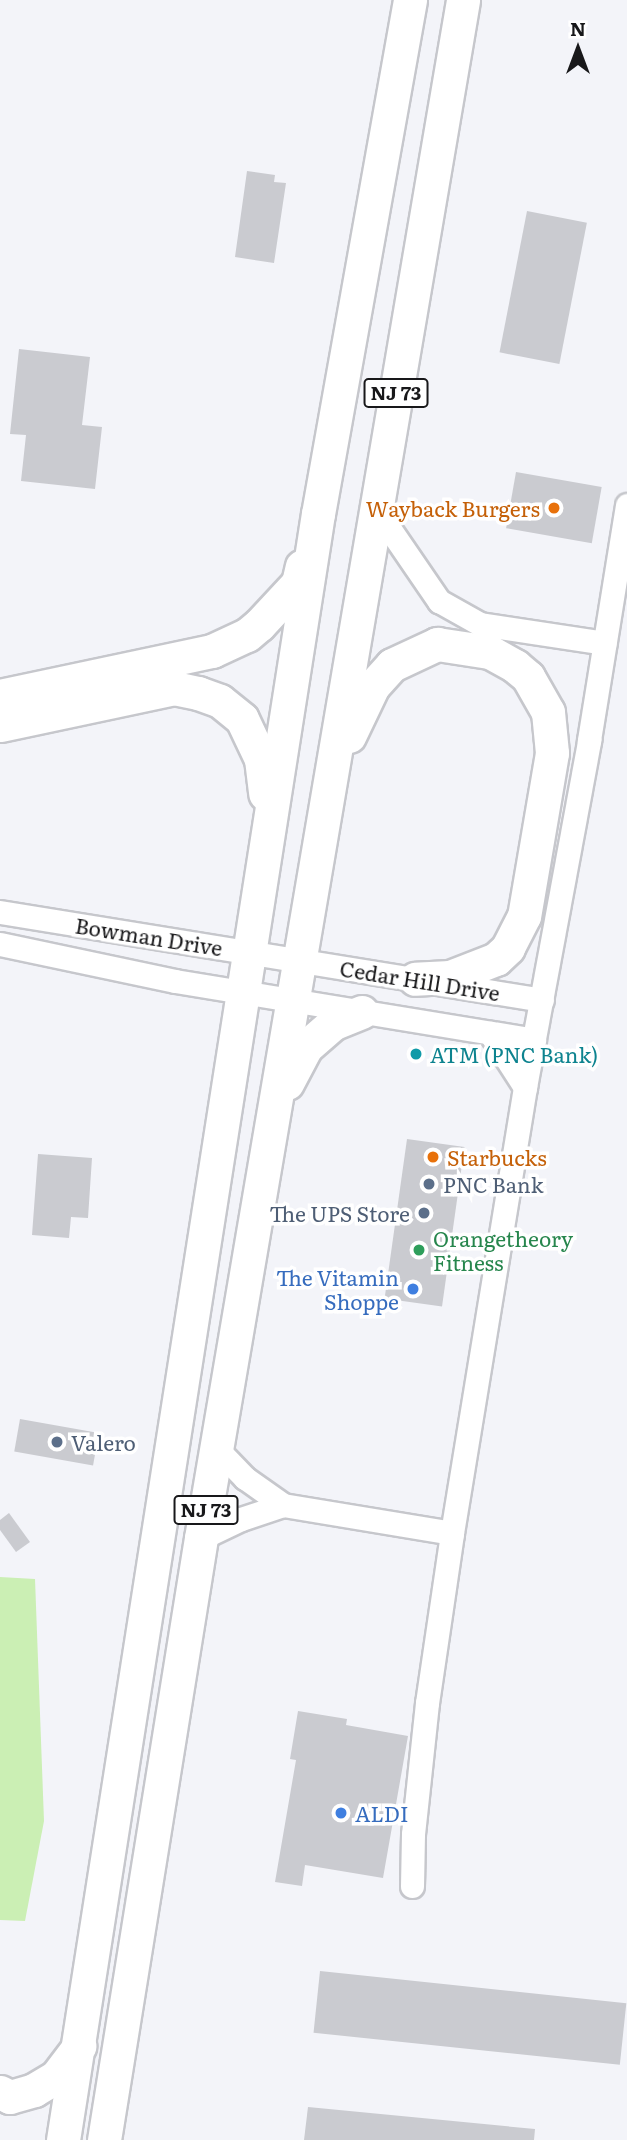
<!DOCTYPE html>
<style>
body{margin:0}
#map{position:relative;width:627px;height:2140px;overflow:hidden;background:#f3f4f9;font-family:Literata,serif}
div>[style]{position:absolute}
.green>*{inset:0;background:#cbefb4}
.building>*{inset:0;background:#cacbd0;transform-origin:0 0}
.roads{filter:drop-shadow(2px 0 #c6c7cc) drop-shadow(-2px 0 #c6c7cc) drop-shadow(0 2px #c6c7cc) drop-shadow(0 -2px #c6c7cc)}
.minor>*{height:23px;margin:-11.5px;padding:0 11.5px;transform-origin:11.5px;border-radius:11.5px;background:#fff}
.highway>*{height:33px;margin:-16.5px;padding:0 16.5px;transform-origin:16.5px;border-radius:16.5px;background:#fff}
.dots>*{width:19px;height:19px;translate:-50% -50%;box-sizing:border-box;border:4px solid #fff;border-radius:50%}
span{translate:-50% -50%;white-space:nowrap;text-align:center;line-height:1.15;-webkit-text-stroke:7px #fff;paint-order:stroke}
.shield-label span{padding:2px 5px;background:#fff;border:2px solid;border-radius:5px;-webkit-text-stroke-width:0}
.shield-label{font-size:19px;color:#18181a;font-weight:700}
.food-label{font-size:21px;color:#c56008}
.right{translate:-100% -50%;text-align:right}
.left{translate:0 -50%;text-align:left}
.street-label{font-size:21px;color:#18181a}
.culture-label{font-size:21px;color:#0d838f}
.service-label{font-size:21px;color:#4e5e75}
.leisure-label{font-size:21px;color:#27864d}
.shop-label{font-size:21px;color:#366cbe}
.north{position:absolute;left:543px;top:14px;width:70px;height:70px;-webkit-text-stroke:5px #fff;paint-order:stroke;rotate:0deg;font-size:19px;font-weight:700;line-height:28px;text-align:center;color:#18181a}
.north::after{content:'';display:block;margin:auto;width:24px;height:32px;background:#18181a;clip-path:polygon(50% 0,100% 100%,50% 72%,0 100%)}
</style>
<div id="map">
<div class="green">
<i style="clip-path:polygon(0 1577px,35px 1579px,44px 1821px,25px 1921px,0 1920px)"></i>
</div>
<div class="building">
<i style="clip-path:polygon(247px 171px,275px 175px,274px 182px,286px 183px,274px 263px,235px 257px)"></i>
<i style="left:527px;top:211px;width:61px;height:144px;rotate:11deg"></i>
<i style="clip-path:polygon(19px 349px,90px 357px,82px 425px,102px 427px,95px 489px,21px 481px,26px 435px,10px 434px)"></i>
<i style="left:516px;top:472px;width:87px;height:57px;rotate:10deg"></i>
<i style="left:407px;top:1139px;width:58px;height:161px;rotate:8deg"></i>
<i style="clip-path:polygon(38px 1154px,92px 1158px,88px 1218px,71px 1217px,69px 1238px,32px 1235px)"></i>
<i style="left:20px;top:1419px;width:80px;height:33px;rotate:10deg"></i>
<i style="clip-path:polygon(9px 1513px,30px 1542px,16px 1552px,0 1530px,0 1520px)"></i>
<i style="clip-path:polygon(298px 1711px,347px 1719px,346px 1725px,408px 1736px,383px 1878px,305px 1865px,302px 1886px,275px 1882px,296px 1760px,290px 1759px)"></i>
<i style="left:320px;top:1971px;width:308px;height:62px;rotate:6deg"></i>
<i style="clip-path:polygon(308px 2107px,535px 2129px,534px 2140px,304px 2140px)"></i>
</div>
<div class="roads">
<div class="minor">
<i style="left:376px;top:509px;width:112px;rotate:55.6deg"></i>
<i style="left:439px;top:601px;width:47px;rotate:29.3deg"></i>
<i style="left:480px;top:624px;width:126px;rotate:8.6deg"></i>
<i style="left:0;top:912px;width:549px;rotate:9.22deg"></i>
<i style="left:0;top:944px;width:179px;rotate:11.9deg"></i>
<i style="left:175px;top:981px;width:364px;rotate:9.3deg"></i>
<i style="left:490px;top:1033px;width:64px;rotate:57.1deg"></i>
<i style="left:216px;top:1448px;width:42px;rotate:46deg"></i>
<i style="left:245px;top:1478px;width:47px;rotate:35.4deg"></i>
<i style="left:283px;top:1505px;width:171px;rotate:9.4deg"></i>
<i style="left:201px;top:1538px;width:44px;rotate:-25.4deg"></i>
<i style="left:241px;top:1519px;width:44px;rotate:-18.4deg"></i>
<i style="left:412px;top:1886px;width:52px;rotate:-88.9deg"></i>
<i style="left:413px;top:1834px;width:132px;rotate:-83.9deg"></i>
<i style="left:427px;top:1703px;width:172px;rotate:-81.6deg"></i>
<i style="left:452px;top:1533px;width:452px;rotate:-80.7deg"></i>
<i style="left:525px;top:1087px;width:353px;rotate:-79.5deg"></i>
<i style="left:589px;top:740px;width:238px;rotate:-80.8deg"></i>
</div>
<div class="highway">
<i style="left:0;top:696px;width:217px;rotate:-12deg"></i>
<i style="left:212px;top:651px;width:38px;rotate:-25deg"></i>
<i style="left:247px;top:635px;width:16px;rotate:-40deg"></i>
<i style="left:259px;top:625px;width:57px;rotate:-47.1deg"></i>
<i style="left:298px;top:583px;width:17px;rotate:-77deg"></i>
<i style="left:0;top:725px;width:178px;rotate:-12deg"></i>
<i style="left:174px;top:688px;width:25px;rotate:12deg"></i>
<i style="left:198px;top:693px;width:23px;rotate:20deg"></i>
<i style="left:220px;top:701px;width:28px;rotate:39deg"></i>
<i style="left:242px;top:719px;width:44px;rotate:64.6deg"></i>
<i style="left:261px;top:759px;width:35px;rotate:83deg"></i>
<i style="left:349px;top:736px;width:55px;rotate:-64.4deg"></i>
<i style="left:373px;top:686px;width:28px;rotate:-48deg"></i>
<i style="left:392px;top:665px;width:50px;rotate:-25deg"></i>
<i style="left:437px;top:644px;width:54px;rotate:8.6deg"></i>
<i style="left:490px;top:652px;width:29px;rotate:29deg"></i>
<i style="left:515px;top:666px;width:17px;rotate:40deg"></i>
<i style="left:528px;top:677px;width:40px;rotate:60.3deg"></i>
<i style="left:548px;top:712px;width:41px;rotate:84.4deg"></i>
<i style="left:552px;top:753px;width:165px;rotate:99.7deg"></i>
<i style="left:524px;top:916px;width:36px;rotate:117deg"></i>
<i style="left:508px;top:948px;width:16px;rotate:137deg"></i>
<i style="left:496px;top:959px;width:49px;rotate:158.6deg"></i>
<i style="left:450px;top:977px;width:35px;rotate:177deg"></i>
<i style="left:287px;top:1083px;width:41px;rotate:-62.2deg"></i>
<i style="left:306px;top:1047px;width:35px;rotate:-41deg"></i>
<i style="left:332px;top:1024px;width:32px;rotate:-22deg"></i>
<i style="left:0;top:2092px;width:11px;rotate:27deg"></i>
<i style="left:10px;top:2097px;width:25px;rotate:-16deg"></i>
<i style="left:34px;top:2090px;width:26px;rotate:-31deg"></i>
<i style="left:56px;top:2077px;width:39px;rotate:-53deg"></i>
<i style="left:63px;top:2140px;width:1646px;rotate:-81.09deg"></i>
<i style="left:318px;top:514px;width:522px;rotate:-79.85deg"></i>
<i style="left:104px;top:2140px;width:610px;rotate:-80.85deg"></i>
<i style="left:201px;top:1538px;width:1560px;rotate:-80.33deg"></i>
</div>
</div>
<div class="dots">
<i style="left:554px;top:508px;background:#e8710a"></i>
<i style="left:416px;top:1054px;background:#0f9aa8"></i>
<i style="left:433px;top:1157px;background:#e8710a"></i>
<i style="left:429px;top:1184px;background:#5c6f8a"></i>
<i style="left:424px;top:1213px;background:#5c6f8a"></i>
<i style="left:419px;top:1250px;background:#2e9e5b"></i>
<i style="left:413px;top:1289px;background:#3f7fe0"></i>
<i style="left:57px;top:1442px;background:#5c6f8a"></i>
<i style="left:341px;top:1813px;background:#3f7fe0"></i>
</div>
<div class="shield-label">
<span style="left:396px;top:393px">NJ 73</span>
<span style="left:206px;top:1510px">NJ 73</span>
</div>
<div class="food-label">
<span class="right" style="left:540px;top:508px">Wayback Burgers</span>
<span class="left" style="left:447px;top:1157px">Starbucks</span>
</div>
<div class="street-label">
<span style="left:149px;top:936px;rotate:9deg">Bowman Drive</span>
<span style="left:420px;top:980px;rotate:9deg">Cedar Hill Drive</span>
</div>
<div class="culture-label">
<span class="left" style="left:430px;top:1054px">ATM (PNC Bank)</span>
</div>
<div class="service-label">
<span class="left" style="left:443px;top:1184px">PNC Bank</span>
<span class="right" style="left:410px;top:1213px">The UPS Store</span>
<span class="left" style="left:71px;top:1442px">Valero</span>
</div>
<div class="leisure-label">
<span class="left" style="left:433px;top:1250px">Orangetheory<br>Fitness</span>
</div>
<div class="shop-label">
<span class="right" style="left:399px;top:1289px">The Vitamin<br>Shoppe</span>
<span class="left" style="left:355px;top:1813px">ALDI</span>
</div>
<div class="north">N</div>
</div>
